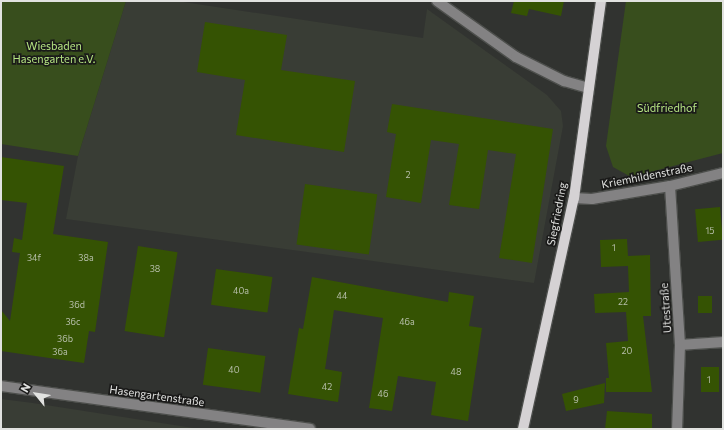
<!DOCTYPE html>
<meta charset="utf-8">
<style>
body{margin:0}
#map{position:relative;width:724px;height:430px;overflow:hidden;background:#313330;font-family:Commissioner,sans-serif}
div>[style]{position:absolute}
.built>*{inset:0;background:#393d35}
.green>*{inset:0;background:#384e1d}
.building>*{inset:0;background:#355303;transform-origin:0 0}
.roads{filter:drop-shadow(1px 0 #4d4f4c) drop-shadow(-1px 0 #4d4f4c) drop-shadow(0 1px #4d4f4c) drop-shadow(0 -1px #4d4f4c)}
.minor>*{height:10px;margin:-5px;padding:0 5px;transform-origin:5px;border-radius:5px;background:#838283}
.major>*{height:10px;margin:-5px;padding:0 5px;transform-origin:5px;border-radius:5px;background:#d5d2d4}
span{translate:-50% -50%;white-space:nowrap;text-align:center;line-height:1.15;-webkit-text-stroke:3.5px #1a1a19;paint-order:stroke}
.number-label{font-size:9px;color:#b6bea9}
.number-label span{-webkit-text-stroke-width:0}
.park-label{font-size:11px;color:#b5e482}
.street-label{font-size:11px;color:#e1e2e0}
.frame{position:absolute;inset:0;border:2px solid #e1e2e0;pointer-events:none}
.north{position:absolute;left:16px;top:374px;width:40px;height:40px;-webkit-text-stroke:3px #1a1a19;paint-order:stroke;rotate:300deg;font-size:11px;font-weight:700;line-height:16px;text-align:center;color:#e1e2e0}
.north::after{content:'';display:block;margin:auto;width:14px;height:18px;background:#e1e2e0;clip-path:polygon(50% 0,100% 100%,50% 72%,0 100%)}
</style>
<div id="map">
<div class="built">
<i style="clip-path:polygon(126px 1px,177px 1px,423px 38px,427px 9px,547px 95px,561px 111px,563px 126px,534px 283px,66px 219px,78px 156px)"></i>
<i style="clip-path:polygon(1px 399px,33px 403px,200px 429px,1px 429px)"></i>
</div>
<div class="green">
<i style="clip-path:polygon(1px 1px,126px 1px,78px 156px,1px 144px)"></i>
<i style="clip-path:polygon(626px 1px,723px 1px,723px 153px,631px 177px,613px 167px,606px 146px)"></i>
</div>
<div class="building">
<i style="clip-path:polygon(514px 1px,564px 1px,561px 16px,529px 9px,527px 16px,511px 13px)"></i>
<i style="clip-path:polygon(205px 22px,287px 35px,281px 70px,355px 81px,344px 152px,236px 135px,245px 80px,197px 72px)"></i>
<i style="clip-path:polygon(392px 104px,553px 129px,532px 263px,499px 258px,516px 154px,488px 150px,479px 209px,449px 205px,459px 144px,431px 140px,421px 203px,386px 197px,396px 134px,387px 132px)"></i>
<i style="clip-path:polygon(1px 157px,64px 166px,53px 234px,108px 242px,95px 332px,89px 331px,84px 363px,1px 351px,1px 310px,10px 321px,20px 253px,12px 252px,14px 238px,22px 240px,27px 203px,1px 200px)"></i>
<i style="left:305px;top:184px;width:73px;height:61px;rotate:8deg"></i>
<i style="left:720px;top:207px;width:33px;height:25px;rotate:85deg"></i>
<i style="clip-path:polygon(627px 239px,628px 256px,650px 255px,651px 316px,643px 316px,652px 392px,606px 392px,606px 378px,609px 378px,606px 343px,628px 341px,626px 312px,595px 313px,594px 294px,629px 292px,628px 266px,601px 267px,600px 240px)"></i>
<i style="left:138px;top:246px;width:40px;height:86px;rotate:9deg"></i>
<i style="left:216px;top:269px;width:57px;height:36px;rotate:8deg"></i>
<i style="clip-path:polygon(312px 277px,448px 302px,449px 292px,474px 296px,469px 326px,482px 328px,468px 421px,431px 415px,436px 382px,398px 376px,392px 411px,369px 408px,383px 318px,334px 310px,325px 369px,342px 372px,338px 402px,288px 394px,299px 328px,303px 329px)"></i>
<i style="left:712px;top:296px;width:17px;height:14px;rotate:90deg"></i>
<i style="left:208px;top:348px;width:58px;height:37px;rotate:8deg"></i>
<i style="left:701px;top:367px;width:18px;height:25px"></i>
<i style="clip-path:polygon(605px 383px,604px 403px,566px 411px,562px 394px)"></i>
<i style="clip-path:polygon(607px 411px,652px 414px,652px 429px,605px 429px)"></i>
</div>
<div class="roads">
<div class="minor">
<i style="left:437px;top:1px;width:97px;rotate:35.3deg"></i>
<i style="left:516px;top:57px;width:54px;rotate:26.6deg"></i>
<i style="left:564px;top:81px;width:26px;rotate:16deg"></i>
<i style="left:670px;top:186px;width:159px;rotate:86.4deg"></i>
<i style="left:680px;top:345px;width:84px;rotate:92deg"></i>
<i style="left:574px;top:198px;width:18px;rotate:3deg"></i>
<i style="left:592px;top:199px;width:79px;rotate:-9.5deg"></i>
<i style="left:670px;top:186px;width:55px;rotate:-13.8deg"></i>
<i style="left:680px;top:345px;width:43px;rotate:-4deg"></i>
<i style="left:1px;top:386px;width:312px;rotate:7.9deg"></i>
</div>
<div class="major">
<i style="left:523px;top:429px;width:237px;rotate:-77.6deg"></i>
<i style="left:574px;top:198px;width:199px;rotate:-82.2deg"></i>
</div>
</div>
<div class="number-label">
<span style="left:408px;top:175px">2</span>
<span style="left:710px;top:231px">15</span>
<span style="left:614px;top:248px">1</span>
<span style="left:34px;top:258px">34f</span>
<span style="left:86px;top:258px">38a</span>
<span style="left:155px;top:269px">38</span>
<span style="left:241px;top:291px">40a</span>
<span style="left:342px;top:296px">44</span>
<span style="left:623px;top:302px">22</span>
<span style="left:77px;top:305px">36d</span>
<span style="left:73px;top:322px">36c</span>
<span style="left:407px;top:322px">46a</span>
<span style="left:65px;top:339px">36b</span>
<span style="left:627px;top:351px">20</span>
<span style="left:60px;top:352px">36a</span>
<span style="left:234px;top:370px">40</span>
<span style="left:456px;top:372px">48</span>
<span style="left:709px;top:380px">1</span>
<span style="left:327px;top:387px">42</span>
<span style="left:383px;top:394px">46</span>
<span style="left:576px;top:400px">9</span>
</div>
<div class="park-label">
<span style="left:54px;top:53px">Wiesbaden<br>Hasengarten e.V.</span>
<span style="left:667px;top:108px">Südfriedhof</span>
</div>
<div class="street-label">
<span style="left:647px;top:176px;rotate:-11deg">Kriemhildenstraße</span>
<span style="left:557px;top:214px;rotate:-79deg">Siegfriedring</span>
<span style="left:666px;top:308px;rotate:-94deg">Utestraße</span>
<span style="left:157px;top:396px;rotate:8deg">Hasengartenstraße</span>
</div>
<div class="frame"></div>
<div class="north">N</div>
</div>
